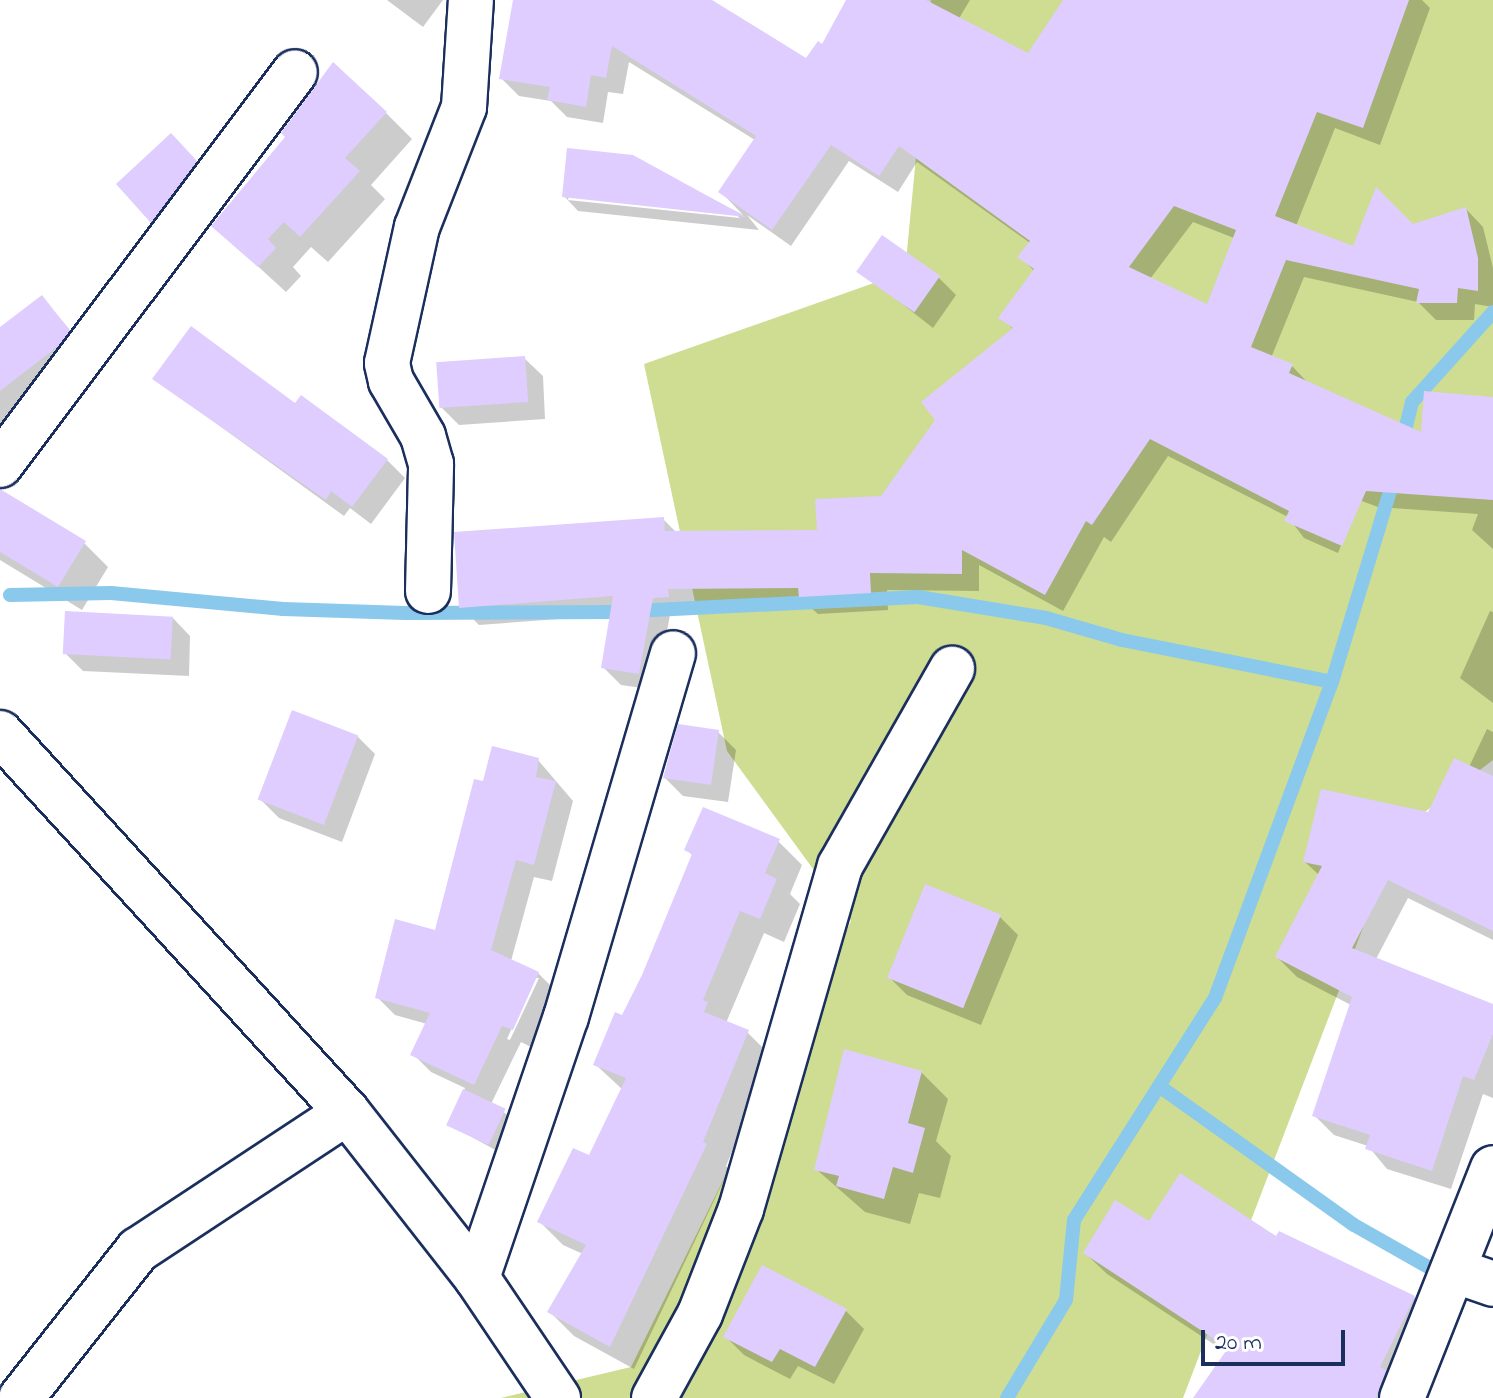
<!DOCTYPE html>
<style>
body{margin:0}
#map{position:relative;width:1493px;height:1398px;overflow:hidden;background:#fff;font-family:"Indie Flower",sans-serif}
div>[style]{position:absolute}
.green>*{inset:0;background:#cedd91}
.shadow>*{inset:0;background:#0003}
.stream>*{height:14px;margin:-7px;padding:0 7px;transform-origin:7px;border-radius:7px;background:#8ac9eb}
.building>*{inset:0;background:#decdfe;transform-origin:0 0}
.roads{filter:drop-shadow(2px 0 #1b2f5e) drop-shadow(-2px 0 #1b2f5e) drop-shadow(0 2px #1b2f5e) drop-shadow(0 -2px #1b2f5e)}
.minor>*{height:44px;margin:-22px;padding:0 22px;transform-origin:22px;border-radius:22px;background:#fff}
span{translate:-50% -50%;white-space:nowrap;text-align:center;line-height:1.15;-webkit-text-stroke:6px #fff;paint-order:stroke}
.scale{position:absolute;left:1201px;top:1330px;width:144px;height:36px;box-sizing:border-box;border:4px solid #1b2f5e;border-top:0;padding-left:10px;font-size:24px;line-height:28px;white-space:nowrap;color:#1b2f5e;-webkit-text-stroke:6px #fff;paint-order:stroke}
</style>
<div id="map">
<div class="green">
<i style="clip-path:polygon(931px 0,1493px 0,1493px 760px,1400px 831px,1183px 1398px,501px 1398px,631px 1367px,851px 921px,727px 751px,644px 364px,905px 272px)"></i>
</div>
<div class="shadow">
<i style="clip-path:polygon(387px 0,443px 0,423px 27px)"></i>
<i style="clip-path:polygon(evenodd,515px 0,709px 0,807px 61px,818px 44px,823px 47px,848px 0,970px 0,958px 20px,972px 35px,958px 69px,988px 35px,1028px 55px,1065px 0,1192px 0,1208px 14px,1213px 0,1422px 0,1430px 8px,1380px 145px,1335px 128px,1296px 226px,1354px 248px,1377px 190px,1413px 226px,1466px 209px,1483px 227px,1493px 268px,1493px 307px,1475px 304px,1474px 320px,1436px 320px,1418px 302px,1304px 277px,1271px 358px,1292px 366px,1309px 384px,1423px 435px,1425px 394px,1493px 399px,1493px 549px,1472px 530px,1478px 514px,1378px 507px,1359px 500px,1338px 553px,1304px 538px,1288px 517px,1168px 456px,1111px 542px,1104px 537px,1063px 611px,979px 565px,979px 591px,887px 590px,888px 610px,818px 614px,808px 605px,685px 606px,685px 614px,670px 615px,656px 690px,621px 685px,603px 667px,612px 615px,479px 625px,461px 607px,456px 534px,663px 519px,677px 533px,819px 532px,817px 501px,882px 498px,937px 420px,923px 403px,1014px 330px,1001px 317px,1034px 271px,1020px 256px,1030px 243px,917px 162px,898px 192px,849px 161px,791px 246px,747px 215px,759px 230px,578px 211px,564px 196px,569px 150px,633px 157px,743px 215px,720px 191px,755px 140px,629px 62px,623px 94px,608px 92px,603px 123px,567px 117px,551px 101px,519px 96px,501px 78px,515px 0,569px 196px,735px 214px,740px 218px,568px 200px,569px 196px,515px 0,1193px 222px,1234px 238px,1208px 306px,1150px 279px,1193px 222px)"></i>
<i style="clip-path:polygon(386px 113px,412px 139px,371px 185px,385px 199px,328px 262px,311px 247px,293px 267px,301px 276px,286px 292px,214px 226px)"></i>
<i style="clip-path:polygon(189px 154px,213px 181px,170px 239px,152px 221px)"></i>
<i style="clip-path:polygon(860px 271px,938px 277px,956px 295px,933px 328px)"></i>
<i style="clip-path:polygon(42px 297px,92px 356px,0 432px,0 329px)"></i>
<i style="clip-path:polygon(524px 358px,543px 376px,545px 419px,459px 425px,441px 407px)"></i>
<i style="clip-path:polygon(155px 379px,295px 406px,387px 460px,405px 478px,371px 524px,350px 508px,344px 516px)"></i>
<i style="clip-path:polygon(0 492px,84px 543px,108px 567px,82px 610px,0 560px)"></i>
<i style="clip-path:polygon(1490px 611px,1493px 612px,1493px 703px,1460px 678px)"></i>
<i style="clip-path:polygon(172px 617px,190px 636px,189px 676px,83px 671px,65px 653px)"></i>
<i style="clip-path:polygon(1487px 729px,1493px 732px,1493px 940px,1408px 898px,1376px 959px,1493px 1006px,1493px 1098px,1483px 1094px,1451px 1189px,1387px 1169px,1368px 1146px,1334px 1135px,1314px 1115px,1351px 1005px,1297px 977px,1277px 957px,1319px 875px,1305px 862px,1429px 815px,1469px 767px)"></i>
<i style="clip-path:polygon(718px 732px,736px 750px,728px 802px,683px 796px,665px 778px)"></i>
<i style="clip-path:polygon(357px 736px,375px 754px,342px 842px,279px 818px,261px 800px)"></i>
<i style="clip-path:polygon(evenodd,538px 760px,573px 801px,552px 881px,534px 877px,511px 961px,538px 973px,556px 991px,531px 1047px,521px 1042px,491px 1104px,514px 1119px,499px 1152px,448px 1124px,465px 1088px,431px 1072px,413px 1054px,427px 1024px,395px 1015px,377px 997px,437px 932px,485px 783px,538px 760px,534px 978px,539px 978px,510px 1040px,507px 1039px,534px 978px)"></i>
<i style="clip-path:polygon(778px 841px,802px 865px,790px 894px,800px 904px,784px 942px,764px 933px,726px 1023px,747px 1032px,771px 1056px,726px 1166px,729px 1169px,634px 1369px,574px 1336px,550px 1312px,583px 1254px,563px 1245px,540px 1222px,590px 1157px,623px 1090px,596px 1065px,644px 975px,694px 857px,687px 850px)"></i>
<i style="clip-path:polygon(926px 887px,1000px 917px,1018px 935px,981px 1025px,907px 995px,889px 977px)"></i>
<i style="clip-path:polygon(921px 1072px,948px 1099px,936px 1141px,951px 1156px,940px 1198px,919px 1193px,910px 1224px,865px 1212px,816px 1169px)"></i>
<i style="clip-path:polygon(1149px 1223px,1277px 1238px,1414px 1297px,1436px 1319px,1405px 1398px,1195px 1398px,1227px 1353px,1107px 1274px,1085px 1253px)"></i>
<i style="clip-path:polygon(846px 1311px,864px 1329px,834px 1384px,798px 1366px,790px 1379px,744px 1355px,726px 1337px)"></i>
</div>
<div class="stream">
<i style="left:1402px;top:443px;width:42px;rotate:-76.3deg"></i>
<i style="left:1412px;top:402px;width:121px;rotate:-48deg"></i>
<i style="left:10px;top:595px;width:101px;rotate:-1.1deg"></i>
<i style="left:111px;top:593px;width:173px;rotate:5.3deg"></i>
<i style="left:283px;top:609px;width:122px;rotate:1.9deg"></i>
<i style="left:405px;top:613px;width:208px;rotate:-0.3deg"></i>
<i style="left:613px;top:612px;width:305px;rotate:-2.8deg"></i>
<i style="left:918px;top:597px;width:130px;rotate:9.3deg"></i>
<i style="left:1046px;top:618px;width:79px;rotate:16.1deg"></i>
<i style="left:1122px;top:640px;width:214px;rotate:11.3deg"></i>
<i style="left:1332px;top:682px;width:216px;rotate:-73.1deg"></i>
<i style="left:1159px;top:1086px;width:239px;rotate:35.5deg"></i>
<i style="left:1354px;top:1225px;width:103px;rotate:29.5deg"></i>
<i style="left:1007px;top:1398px;width:114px;rotate:-59deg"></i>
<i style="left:1066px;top:1300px;width:80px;rotate:-84.3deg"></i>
<i style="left:1074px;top:1220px;width:263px;rotate:-57.6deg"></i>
<i style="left:1215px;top:998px;width:337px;rotate:-69.7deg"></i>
</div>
<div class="building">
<i style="clip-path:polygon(evenodd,513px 0,712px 0,806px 58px,818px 41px,822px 44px,846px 0,926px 0,1028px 53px,1063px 0,1409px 0,1363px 128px,1317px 112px,1275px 216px,1353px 246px,1376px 187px,1413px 224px,1466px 207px,1478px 258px,1478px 291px,1458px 288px,1457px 303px,1416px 303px,1419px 289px,1286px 260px,1251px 347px,1293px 364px,1289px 373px,1421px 432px,1424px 391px,1493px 397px,1493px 500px,1366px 491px,1342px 546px,1284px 521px,1289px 511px,1150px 439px,1092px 525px,1086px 521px,1045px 595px,962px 550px,962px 574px,870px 573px,871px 593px,799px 597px,798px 588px,668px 589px,669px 597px,653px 598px,639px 674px,601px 668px,613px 596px,459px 608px,454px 532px,664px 517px,665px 531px,817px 530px,815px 499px,881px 496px,935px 420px,921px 402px,1013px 328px,998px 318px,1034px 269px,1017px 257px,1030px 241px,899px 146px,879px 176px,831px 145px,772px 230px,718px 192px,756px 136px,612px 46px,606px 78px,591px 75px,586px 107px,547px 100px,550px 87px,499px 79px,513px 0,1174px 206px,1236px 230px,1207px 304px,1129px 267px,1174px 206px)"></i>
<i style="clip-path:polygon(333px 62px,387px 112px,345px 158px,360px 171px,300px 237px,284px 222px,268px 239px,276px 248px,258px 267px,211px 226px,285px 137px,281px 133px)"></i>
<i style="clip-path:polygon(171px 133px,197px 161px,151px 223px,116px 184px)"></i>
<i style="clip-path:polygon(567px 148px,633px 155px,746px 217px,562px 197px)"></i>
<i style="left:882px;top:235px;width:71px;height:45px;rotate:35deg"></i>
<i style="clip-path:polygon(42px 295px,70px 331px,57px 347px,0 391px,0 327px)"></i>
<i style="clip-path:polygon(191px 326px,295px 403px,301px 395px,388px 459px,352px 507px,331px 491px,326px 500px,152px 379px)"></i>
<i style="left:525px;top:356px;width:46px;height:89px;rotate:86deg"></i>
<i style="clip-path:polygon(0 489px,86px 541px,58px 587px,0 552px)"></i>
<i style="left:65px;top:611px;width:108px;height:43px;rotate:3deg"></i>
<i style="left:292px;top:710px;width:71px;height:96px;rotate:21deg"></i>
<i style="clip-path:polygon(678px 724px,719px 730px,711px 785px,663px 778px)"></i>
<i style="clip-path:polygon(492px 746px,539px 758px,536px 777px,556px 781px,534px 865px,516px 860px,491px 950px,539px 972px,513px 1030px,502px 1026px,474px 1085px,410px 1055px,430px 1013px,375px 998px,395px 919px,435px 930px,474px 779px,483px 781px)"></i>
<i style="clip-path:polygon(1454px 758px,1493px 776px,1493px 931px,1388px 880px,1352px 948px,1493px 1004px,1493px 1034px,1474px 1080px,1463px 1076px,1432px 1171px,1365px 1149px,1370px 1135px,1312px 1116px,1352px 997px,1275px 957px,1322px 866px,1303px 862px,1321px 789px,1428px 812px)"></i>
<i style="clip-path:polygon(703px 807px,780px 839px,765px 873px,777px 879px,760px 919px,740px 911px,703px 1000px,708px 1002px,704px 1012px,749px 1030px,703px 1142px,707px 1144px,610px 1347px,547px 1312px,586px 1245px,537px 1222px,573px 1148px,589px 1155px,626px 1078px,593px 1065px,615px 1012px,622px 1015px,642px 975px,692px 854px,684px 850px)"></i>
<i style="left:925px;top:884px;width:82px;height:101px;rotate:22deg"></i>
<i style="clip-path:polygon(844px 1049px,922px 1071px,908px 1123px,925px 1128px,913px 1173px,893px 1167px,884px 1199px,836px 1186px,839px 1176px,814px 1170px)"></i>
<i style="left:463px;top:1089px;width:47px;height:40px;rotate:25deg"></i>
<i style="clip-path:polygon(1180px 1173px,1276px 1236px,1279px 1231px,1415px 1296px,1380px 1367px,1386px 1370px,1376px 1398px,1193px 1398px,1228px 1348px,1083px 1253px,1115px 1200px,1149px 1221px)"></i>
<i style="clip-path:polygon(762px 1265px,847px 1309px,815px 1367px,780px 1349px,772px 1362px,723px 1337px)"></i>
</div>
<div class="roads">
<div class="minor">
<i style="left:0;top:465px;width:491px;rotate:-53.1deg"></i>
<i style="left:428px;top:591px;width:127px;rotate:-88.6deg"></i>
<i style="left:431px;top:464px;width:29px;rotate:-106deg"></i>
<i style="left:423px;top:436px;width:64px;rotate:-120.2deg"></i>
<i style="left:391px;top:381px;width:18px;rotate:-103deg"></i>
<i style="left:387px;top:363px;width:139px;rotate:-77.6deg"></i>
<i style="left:417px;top:227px;width:129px;rotate:-68.6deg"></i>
<i style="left:464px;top:107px;width:107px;rotate:-86.3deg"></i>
<i style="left:0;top:733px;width:514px;rotate:47.52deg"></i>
<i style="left:347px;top:1112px;width:211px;rotate:51.9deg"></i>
<i style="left:477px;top:1278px;width:145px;rotate:56deg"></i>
<i style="left:1456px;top:1271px;width:39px;rotate:19deg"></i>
<i style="left:477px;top:1278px;width:276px;rotate:-71.2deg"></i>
<i style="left:566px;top:1017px;width:379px;rotate:-73.6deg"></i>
<i style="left:21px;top:1398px;width:189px;rotate:-51.7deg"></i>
<i style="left:138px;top:1250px;width:250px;rotate:-33.4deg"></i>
<i style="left:654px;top:1398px;width:96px;rotate:-61.3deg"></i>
<i style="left:700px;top:1314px;width:113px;rotate:-68.7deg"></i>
<i style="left:741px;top:1209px;width:357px;rotate:-73.9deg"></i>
<i style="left:840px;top:866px;width:227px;rotate:-60.4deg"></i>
<i style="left:1402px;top:1398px;width:247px;rotate:-68.4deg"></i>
</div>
</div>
<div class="scale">20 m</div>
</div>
